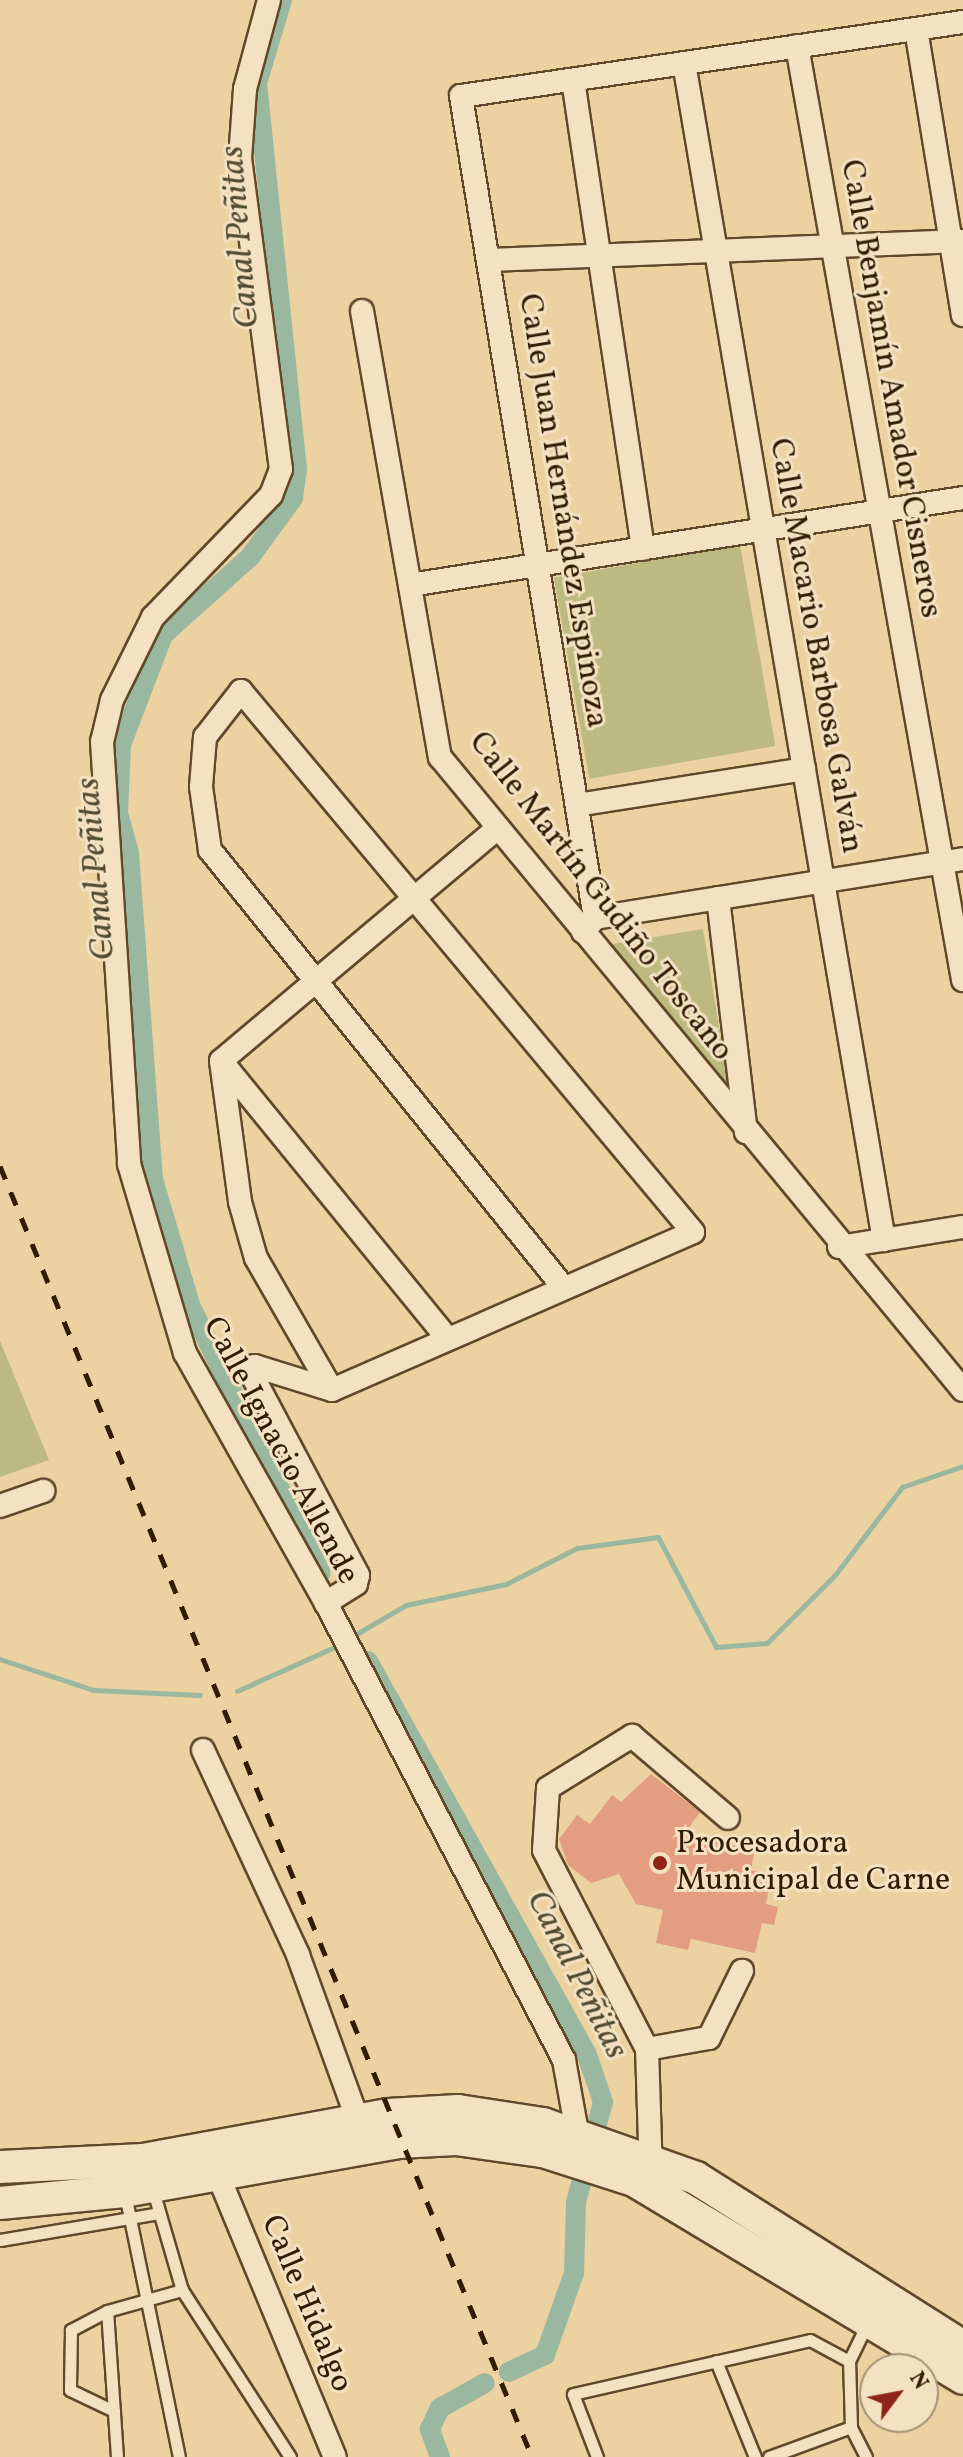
<!DOCTYPE html>
<meta charset="utf-8">
<style>
body{margin:0}
#map{position:relative;width:963px;height:2457px;overflow:hidden;background:#ecd1a1;font-family:Vollkorn,serif}
div>[style]{position:absolute}
.green>*{inset:0;background:#bdba81;transform-origin:0 0}
.stream>*{height:5px;margin:-2.5px;padding:0 2.5px;transform-origin:2.5px;border-radius:2.5px;background:#9ab8a0}
.canal>*{height:20px;margin:-10px;padding:0 10px;transform-origin:10px;border-radius:10px;background:#9ab8a0}
.building>*{inset:0;background:#e39e81}
.roads{filter:drop-shadow(2px 0 #60492a) drop-shadow(-2px 0 #60492a) drop-shadow(0 2px #60492a) drop-shadow(0 -2px #60492a)}
.service>*{height:11px;margin:-5.5px;padding:0 5.5px;transform-origin:5.5px;border-radius:5.5px;background:#f3e1c2}
.minor>*{height:22px;margin:-11px;padding:0 11px;transform-origin:11px;border-radius:11px;background:#f3e1c2}
.secondary>*{height:32px;margin:-16px;padding:0 16px;transform-origin:16px;border-radius:16px;background:#f3e1c2}
.rail>*{height:5px;margin-top:-2.5px;transform-origin:0;background:repeating-linear-gradient(90deg,#311c03 0 14px,transparent 0 28px)}
.dots>*{width:22px;height:22px;translate:-50% -50%;box-sizing:border-box;border:4px solid #f3e1c2;border-radius:50%}
span{translate:-50% -50%;white-space:nowrap;text-align:center;line-height:1.15;-webkit-text-stroke:6px #f3e1c2;paint-order:stroke}
.street-label{font-size:32px;color:#311c03}
.poi-label{font-size:32px;color:#311c03}
.left{translate:0 -50%;text-align:left}
.water-label{font-size:34px;color:#504b32;font-style:italic}
.north{position:absolute;left:859px;top:2353px;width:80px;height:80px;box-sizing:border-box;background:#f3e1c2;border:2px solid #a59276;border-radius:50%;rotate:58deg;font-size:22px;font-weight:700;line-height:32px;text-align:center;color:#311c03}
.north::after{content:'';display:block;margin:auto;width:28px;height:36px;background:#8f2418;clip-path:polygon(50% 0,100% 100%,50% 72%,0 100%)}
</style>
<div id="map">
<div class="green">
<i style="left:740px;top:545px;width:204px;height:189px;rotate:80deg"></i>
<i style="clip-path:polygon(703px 929px,731px 1100px,612px 944px)"></i>
<i style="clip-path:polygon(0 1341px,49px 1460px,0 1477px)"></i>
</div>
<div class="stream">
<i style="left:351px;top:1637px;width:64px;rotate:-30.2deg"></i>
<i style="left:406px;top:1605px;width:102px;rotate:-11.9deg"></i>
<i style="left:506px;top:1584px;width:80px;rotate:-26.9deg"></i>
<i style="left:577px;top:1548px;width:82px;rotate:-7.7deg"></i>
<i style="left:658px;top:1537px;width:124px;rotate:62.2deg"></i>
<i style="left:716px;top:1647px;width:51px;rotate:-4.5deg"></i>
<i style="left:767px;top:1643px;width:96px;rotate:-45deg"></i>
<i style="left:835px;top:1575px;width:111px;rotate:-52.7deg"></i>
<i style="left:902px;top:1487px;width:65px;rotate:-19deg"></i>
<i style="left:0;top:1659px;width:98px;rotate:18.4deg"></i>
<i style="left:93px;top:1690px;width:107px;rotate:2.7deg"></i>
<i style="left:237px;top:1691px;width:112px;rotate:-24.3deg"></i>
</div>
<div class="canal">
<i style="left:282px;top:0;width:87px;rotate:106.8deg"></i>
<i style="left:257px;top:83px;width:388px;rotate:84.1deg"></i>
<i style="left:297px;top:469px;width:29px;rotate:98deg"></i>
<i style="left:293px;top:498px;width:73px;rotate:126.1deg"></i>
<i style="left:250px;top:557px;width:117px;rotate:138.1deg"></i>
<i style="left:163px;top:635px;width:118px;rotate:110.9deg"></i>
<i style="left:121px;top:745px;width:68px;rotate:92.5deg"></i>
<i style="left:118px;top:813px;width:41px;rotate:74.6deg"></i>
<i style="left:129px;top:853px;width:327px;rotate:85.8deg"></i>
<i style="left:153px;top:1179px;width:131px;rotate:73.6deg"></i>
<i style="left:190px;top:1305px;width:298px;rotate:64deg"></i>
<i style="left:368px;top:1661px;width:448px;rotate:60.9deg"></i>
<i style="left:586px;top:2052px;width:53px;rotate:71.2deg"></i>
<i style="left:603px;top:2102px;width:104px;rotate:105.1deg"></i>
<i style="left:576px;top:2202px;width:71px;rotate:91.6deg"></i>
<i style="left:574px;top:2273px;width:87px;rotate:109.5deg"></i>
<i style="left:545px;top:2355px;width:40px;rotate:155deg"></i>
<i style="left:440px;top:2457px;width:30px;rotate:-110deg"></i>
<i style="left:430px;top:2429px;width:23px;rotate:-65deg"></i>
<i style="left:440px;top:2408px;width:51px;rotate:-29.1deg"></i>
</div>
<div class="building">
<i style="clip-path:polygon(651px 1774px,700px 1812px,685px 1833px,755px 1848px,751px 1870px,772px 1875px,766px 1904px,778px 1907px,774px 1925px,762px 1923px,755px 1953px,691px 1939px,688px 1950px,656px 1943px,663px 1910px,636px 1904px,619px 1874px,591px 1883px,568px 1865px,559px 1839px,577px 1815px,590px 1824px,612px 1795px,621px 1802px)"></i>
</div>
<div class="roads">
<div class="service">
<i style="left:152px;top:2187px;width:107px;rotate:73.8deg"></i>
<i style="left:182px;top:2290px;width:199px;rotate:57.1deg"></i>
<i style="left:125px;top:2194px;width:268px;rotate:78.4deg"></i>
<i style="left:0;top:2240px;width:161px;rotate:-9.6deg"></i>
<i style="left:107px;top:2311px;width:41px;rotate:152.2deg"></i>
<i style="left:71px;top:2330px;width:60px;rotate:91deg"></i>
<i style="left:70px;top:2390px;width:49px;rotate:25.5deg"></i>
<i style="left:716px;top:2361px;width:104px;rotate:67.9deg"></i>
<i style="left:117px;top:2457px;width:146px;rotate:-93.9deg"></i>
<i style="left:107px;top:2311px;width:78px;rotate:-15.6deg"></i>
<i style="left:597px;top:2457px;width:67px;rotate:-110.9deg"></i>
<i style="left:573px;top:2394px;width:243px;rotate:-12.8deg"></i>
<i style="left:810px;top:2340px;width:44px;rotate:28.3deg"></i>
<i style="left:769px;top:2457px;width:87px;rotate:-20.1deg"></i>
<i style="left:866px;top:2457px;width:34px;rotate:-117deg"></i>
<i style="left:851px;top:2427px;width:66px;rotate:-91.7deg"></i>
<i style="left:849px;top:2361px;width:41px;rotate:-64.1deg"></i>
</div>
<div class="minor">
<i style="left:269px;top:0;width:92px;rotate:105.1deg"></i>
<i style="left:245px;top:89px;width:69px;rotate:94.1deg"></i>
<i style="left:240px;top:158px;width:314px;rotate:82.5deg"></i>
<i style="left:281px;top:469px;width:28px;rotate:111deg"></i>
<i style="left:271px;top:495px;width:170px;rotate:134deg"></i>
<i style="left:153px;top:617px;width:93px;rotate:116.3deg"></i>
<i style="left:112px;top:700px;width:43px;rotate:103.4deg"></i>
<i style="left:102px;top:742px;width:423px;rotate:86.3deg"></i>
<i style="left:129px;top:1164px;width:197px;rotate:73.5deg"></i>
<i style="left:185px;top:1353px;width:287px;rotate:60.6deg"></i>
<i style="left:326px;top:1603px;width:515px;rotate:62.49deg"></i>
<i style="left:564px;top:2060px;width:73px;rotate:79.8deg"></i>
<i style="left:916px;top:29px;width:290px;rotate:80.7deg"></i>
<i style="left:797px;top:46px;width:949px;rotate:79.92deg"></i>
<i style="left:684px;top:63px;width:1194px;rotate:80.36deg"></i>
<i style="left:573px;top:80px;width:474px;rotate:81.5deg"></i>
<i style="left:488px;top:260px;width:475px;rotate:-2.3deg"></i>
<i style="left:362px;top:311px;width:453px;rotate:80.1deg"></i>
<i style="left:440px;top:757px;width:821px;rotate:50.44deg"></i>
<i style="left:410px;top:585px;width:560px;rotate:-8.94deg"></i>
<i style="left:577px;top:805px;width:230px;rotate:-9deg"></i>
<i style="left:718px;top:898px;width:236px;rotate:83.2deg"></i>
<i style="left:595px;top:918px;width:373px;rotate:-9.1deg"></i>
<i style="left:583px;top:932px;width:18px;rotate:-49deg"></i>
<i style="left:595px;top:918px;width:833px;rotate:-99.26deg"></i>
<i style="left:461px;top:96px;width:507px;rotate:-8.39deg"></i>
<i style="left:221px;top:1061px;width:142px;rotate:82.3deg"></i>
<i style="left:240px;top:1202px;width:58px;rotate:74.1deg"></i>
<i style="left:256px;top:1258px;width:152px;rotate:60.1deg"></i>
<i style="left:332px;top:1390px;width:81px;rotate:-162.7deg"></i>
<i style="left:255px;top:1366px;width:8px;rotate:120deg"></i>
<i style="left:251px;top:1373px;width:229px;rotate:62.1deg"></i>
<i style="left:358px;top:1575px;width:9px;rotate:103deg"></i>
<i style="left:356px;top:1584px;width:36px;rotate:148deg"></i>
<i style="left:221px;top:1061px;width:362px;rotate:-40.1deg"></i>
<i style="left:222px;top:1062px;width:357px;rotate:50.8deg"></i>
<i style="left:839px;top:1247px;width:126px;rotate:-9.2deg"></i>
<i style="left:332px;top:1390px;width:394px;rotate:-23.6deg"></i>
<i style="left:693px;top:1232px;width:705px;rotate:-129.88deg"></i>
<i style="left:241px;top:691px;width:58px;rotate:128deg"></i>
<i style="left:205px;top:737px;width:50px;rotate:94.6deg"></i>
<i style="left:201px;top:787px;width:64px;rotate:81.9deg"></i>
<i style="left:210px;top:850px;width:563px;rotate:51.05deg"></i>
<i style="left:0;top:1506px;width:46px;rotate:-19.2deg"></i>
<i style="left:203px;top:1750px;width:226px;rotate:65.1deg"></i>
<i style="left:298px;top:1955px;width:177px;rotate:70.1deg"></i>
<i style="left:647px;top:2049px;width:63px;rotate:-10.1deg"></i>
<i style="left:709px;top:2038px;width:75px;rotate:-63.8deg"></i>
<i style="left:218px;top:2175px;width:305px;rotate:67.5deg"></i>
<i style="left:651px;top:2175px;width:126px;rotate:-91.8deg"></i>
<i style="left:647px;top:2049px;width:224px;rotate:-117.4deg"></i>
<i style="left:544px;top:1850px;width:62px;rotate:-86.3deg"></i>
<i style="left:548px;top:1788px;width:99px;rotate:-31.8deg"></i>
<i style="left:632px;top:1736px;width:126px;rotate:40.5deg"></i>
</div>
<div class="secondary">
<i style="left:0;top:2167px;width:143px;rotate:-2.8deg"></i>
<i style="left:143px;top:2160px;width:249px;rotate:-10.4deg"></i>
<i style="left:388px;top:2115px;width:70px;rotate:-3.3deg"></i>
<i style="left:458px;top:2111px;width:86px;rotate:8.7deg"></i>
<i style="left:543px;top:2124px;width:162px;rotate:19.4deg"></i>
<i style="left:696px;top:2178px;width:316px;rotate:32.3deg"></i>
<i style="left:0;top:2203px;width:125px;rotate:-5.5deg"></i>
<i style="left:124px;top:2191px;width:278px;rotate:-10.1deg"></i>
<i style="left:398px;top:2142px;width:58px;rotate:-3deg"></i>
<i style="left:456px;top:2139px;width:88px;rotate:7.9deg"></i>
<i style="left:543px;top:2151px;width:96px;rotate:17.7deg"></i>
<i style="left:634px;top:2180px;width:384px;rotate:31deg"></i>
</div>
</div>
<div class="rail">
<i style="left:0;top:1166px;width:1396px;rotate:67.6deg"></i>
</div>
<div class="dots">
<i style="left:660px;top:1863px;background:#8f2418"></i>
</div>
<div class="street-label">
<span style="left:890px;top:389px;rotate:80deg">Calle Benjamín Amador Cisneros</span>
<span style="left:562px;top:511px;rotate:81deg">Calle Juan Hernández Espinoza</span>
<span style="left:815px;top:646px;rotate:80deg">Calle Macario Barbosa Galván</span>
<span style="left:600px;top:897px;rotate:52deg">Calle Martín Gudiño Toscano</span>
<span style="left:280px;top:1451px;rotate:62deg">Calle Ignacio Allende</span>
<span style="left:306px;top:2304px;rotate:67deg">Calle Hidalgo</span>
</div>
<div class="poi-label">
<span class="left" style="left:676px;top:1863px">Procesadora<br>Municipal de Carne</span>
</div>
<div class="water-label">
<span style="left:241px;top:237px;rotate:-95deg">Canal Peñitas</span>
<span style="left:97px;top:869px;rotate:-95deg">Canal Peñitas</span>
<span style="left:576px;top:1975px;rotate:63deg">Canal Peñitas</span>
</div>
<div class="north">N</div>
</div>
